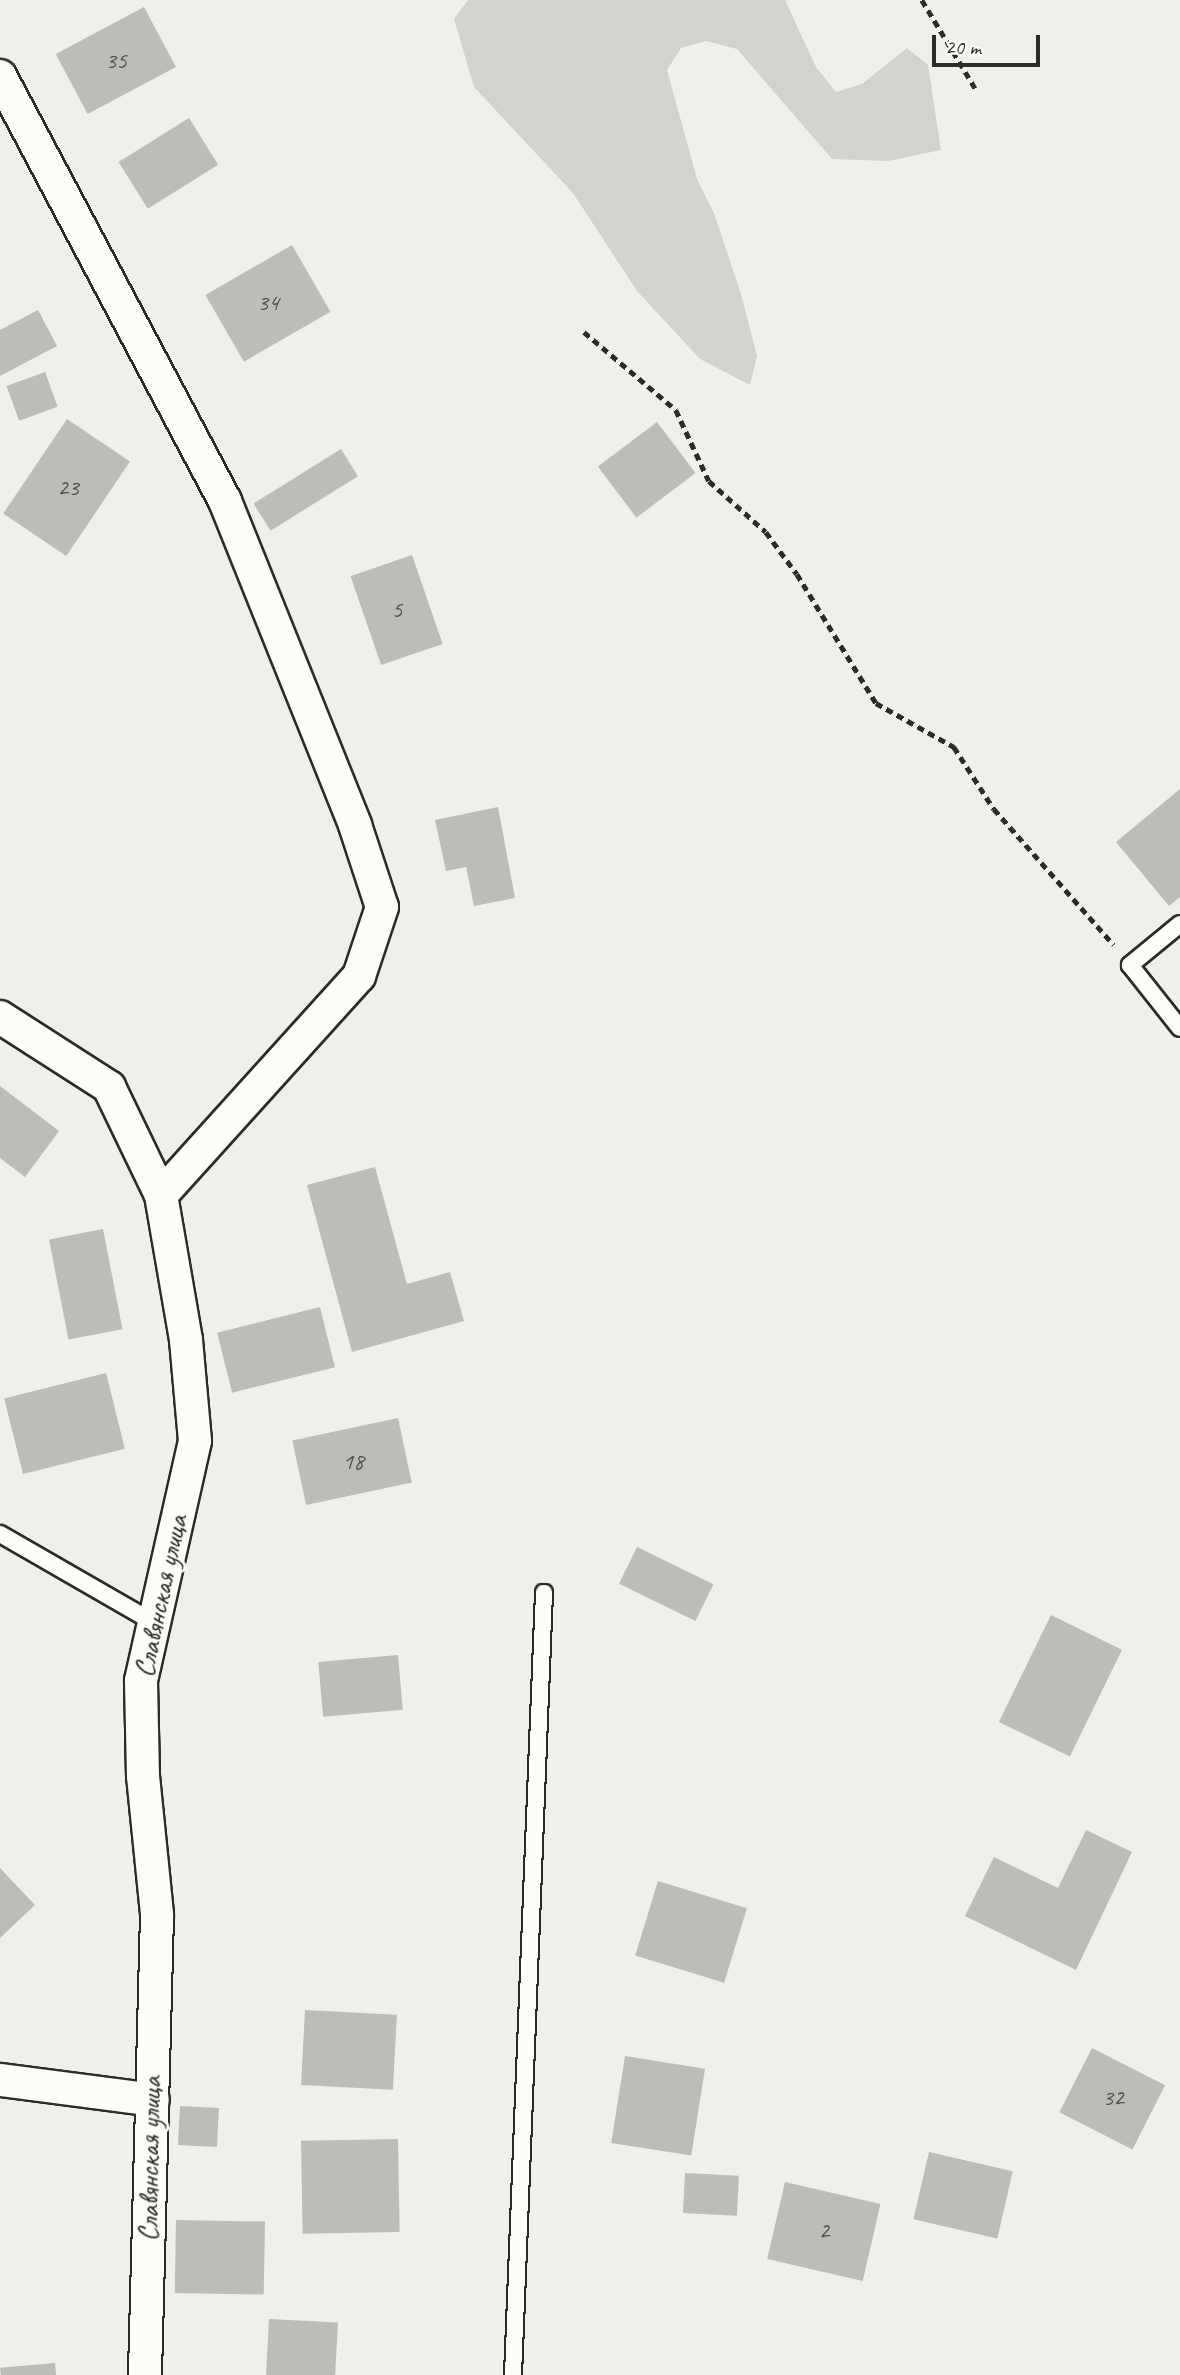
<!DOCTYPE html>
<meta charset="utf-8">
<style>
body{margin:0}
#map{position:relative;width:1180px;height:2375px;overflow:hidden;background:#f0efeb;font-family:Caveat,sans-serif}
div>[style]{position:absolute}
.green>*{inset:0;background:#d3d2cf}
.building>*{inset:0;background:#bdbcb8;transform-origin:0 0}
.path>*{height:4.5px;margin-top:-2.25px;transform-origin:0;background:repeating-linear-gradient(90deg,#2b2b2b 0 7px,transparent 0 12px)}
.roads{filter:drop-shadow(2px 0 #2b2b2b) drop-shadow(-2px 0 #2b2b2b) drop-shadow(0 2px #2b2b2b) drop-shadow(0 -2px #2b2b2b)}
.lane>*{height:16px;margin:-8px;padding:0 8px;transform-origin:8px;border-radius:8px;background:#fdfcf7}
.street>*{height:32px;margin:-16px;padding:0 16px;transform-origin:16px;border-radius:16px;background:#fdfcf7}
span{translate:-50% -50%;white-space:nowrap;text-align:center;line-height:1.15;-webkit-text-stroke:6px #fdfcf7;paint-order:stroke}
.number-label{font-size:24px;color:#504f4e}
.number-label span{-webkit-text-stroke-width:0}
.street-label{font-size:28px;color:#2b2b2b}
.scale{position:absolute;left:932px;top:35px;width:108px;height:32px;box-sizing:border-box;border:4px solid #2b2b2b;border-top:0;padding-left:9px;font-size:21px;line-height:24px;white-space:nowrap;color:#2b2b2b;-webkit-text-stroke:5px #fdfcf7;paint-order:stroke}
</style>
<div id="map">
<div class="green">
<i style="clip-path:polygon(468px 0,785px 0,816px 67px,836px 92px,862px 84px,907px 48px,928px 65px,941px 150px,888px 161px,832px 159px,737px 49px,706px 41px,681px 48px,667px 70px,697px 179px,714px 213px,741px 294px,757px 356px,750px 385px,700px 359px,637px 291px,573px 193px,474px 87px,454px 19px)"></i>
</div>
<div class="building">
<i style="left:144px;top:7px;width:68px;height:100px;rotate:62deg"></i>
<i style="left:189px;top:118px;width:55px;height:83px;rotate:58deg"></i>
<i style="left:292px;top:245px;width:77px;height:100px;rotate:60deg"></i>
<i style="clip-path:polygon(38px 310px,57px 346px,0 376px,0 330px)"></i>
<i style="left:45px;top:372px;width:37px;height:41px;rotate:70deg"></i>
<i style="left:67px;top:419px;width:76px;height:114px;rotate:34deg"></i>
<i style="left:657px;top:422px;width:64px;height:74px;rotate:53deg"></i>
<i style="left:341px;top:449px;width:32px;height:103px;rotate:58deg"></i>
<i style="left:412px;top:555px;width:94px;height:65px;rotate:71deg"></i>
<i style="clip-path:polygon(1180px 789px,1180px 897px,1169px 906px,1116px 842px)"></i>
<i style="clip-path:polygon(498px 807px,515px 898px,474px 906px,466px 867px,446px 871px,435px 820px)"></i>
<i style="clip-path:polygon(0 1086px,59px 1131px,25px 1177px,0 1158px)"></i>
<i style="clip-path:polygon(375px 1167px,407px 1284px,450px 1272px,464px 1321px,352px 1352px,307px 1185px)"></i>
<i style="left:103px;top:1229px;width:102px;height:55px;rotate:79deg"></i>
<i style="left:320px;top:1307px;width:62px;height:106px;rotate:76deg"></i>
<i style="left:106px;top:1373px;width:78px;height:105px;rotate:76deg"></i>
<i style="left:398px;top:1418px;width:66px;height:108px;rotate:78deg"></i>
<i style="left:637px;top:1547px;width:85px;height:41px;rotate:26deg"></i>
<i style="left:1051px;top:1615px;width:79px;height:119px;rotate:26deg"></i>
<i style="left:398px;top:1655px;width:55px;height:80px;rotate:85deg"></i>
<i style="clip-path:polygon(1086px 1830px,1132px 1852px,1076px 1970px,965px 1916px,994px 1857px,1058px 1888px)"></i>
<i style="clip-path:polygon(0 1868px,35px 1905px,0 1938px)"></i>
<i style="left:658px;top:1881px;width:93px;height:78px;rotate:17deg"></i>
<i style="left:305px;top:2010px;width:92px;height:75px;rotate:3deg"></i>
<i style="left:1092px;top:2048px;width:82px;height:72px;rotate:27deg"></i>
<i style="left:625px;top:2056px;width:81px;height:88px;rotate:9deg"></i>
<i style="left:180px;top:2106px;width:39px;height:39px;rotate:3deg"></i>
<i style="left:398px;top:2139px;width:93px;height:97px;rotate:89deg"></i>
<i style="left:929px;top:2152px;width:86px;height:69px;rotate:13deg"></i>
<i style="left:685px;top:2173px;width:54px;height:40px;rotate:3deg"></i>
<i style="left:785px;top:2182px;width:98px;height:79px;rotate:13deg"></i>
<i style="left:176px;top:2220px;width:89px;height:73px;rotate:1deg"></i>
<i style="left:269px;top:2319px;width:69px;height:56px;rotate:3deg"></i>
<i style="left:55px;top:2363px;width:12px;height:55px;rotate:85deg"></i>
</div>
<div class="path">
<i style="left:922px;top:0;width:103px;rotate:58.9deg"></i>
<i style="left:584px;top:332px;width:121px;rotate:40.3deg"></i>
<i style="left:676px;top:410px;width:78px;rotate:65.1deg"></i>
<i style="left:709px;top:481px;width:76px;rotate:41.8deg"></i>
<i style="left:766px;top:532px;width:52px;rotate:53.6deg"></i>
<i style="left:797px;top:574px;width:151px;rotate:58.5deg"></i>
<i style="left:876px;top:703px;width:90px;rotate:29.4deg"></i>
<i style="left:954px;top:747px;width:74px;rotate:57.2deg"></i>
<i style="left:994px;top:809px;width:181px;rotate:48.6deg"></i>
</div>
<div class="roads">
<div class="lane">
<i style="left:1180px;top:924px;width:65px;rotate:140.6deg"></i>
<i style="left:1130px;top:965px;width:80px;rotate:51.6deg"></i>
<i style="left:0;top:1534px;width:174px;rotate:29.9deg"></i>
<i style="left:513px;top:2375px;width:783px;rotate:-87.73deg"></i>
</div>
<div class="street">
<i style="left:0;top:76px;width:481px;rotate:62.1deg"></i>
<i style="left:225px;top:501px;width:349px;rotate:68.1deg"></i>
<i style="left:355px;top:825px;width:86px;rotate:71.8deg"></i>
<i style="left:382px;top:907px;width:73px;rotate:108.4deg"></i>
<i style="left:359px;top:976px;width:295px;rotate:132.1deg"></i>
<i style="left:0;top:1017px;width:130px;rotate:32.7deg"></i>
<i style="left:109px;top:1087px;width:120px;rotate:64.3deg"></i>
<i style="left:161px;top:1195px;width:147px;rotate:80.2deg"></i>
<i style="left:186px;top:1340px;width:101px;rotate:84.9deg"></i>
<i style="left:195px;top:1441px;width:246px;rotate:102.7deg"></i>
<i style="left:141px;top:1681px;width:95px;rotate:88.8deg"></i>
<i style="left:143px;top:1776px;width:140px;rotate:84.2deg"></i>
<i style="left:157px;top:1915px;width:460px;rotate:91.5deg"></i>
<i style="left:0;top:2080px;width:154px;rotate:7.4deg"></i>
</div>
</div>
<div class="number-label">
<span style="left:116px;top:61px">35</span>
<span style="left:268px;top:303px">34</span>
<span style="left:68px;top:488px">23</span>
<span style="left:397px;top:610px">5</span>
<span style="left:353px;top:1462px">18</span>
<span style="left:1113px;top:2098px">32</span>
<span style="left:824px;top:2231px">2</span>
</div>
<div class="street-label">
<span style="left:161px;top:1596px;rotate:-78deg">Славянская улица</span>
<span style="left:150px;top:2159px;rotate:-89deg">Славянская улица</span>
</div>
<div class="scale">20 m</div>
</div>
